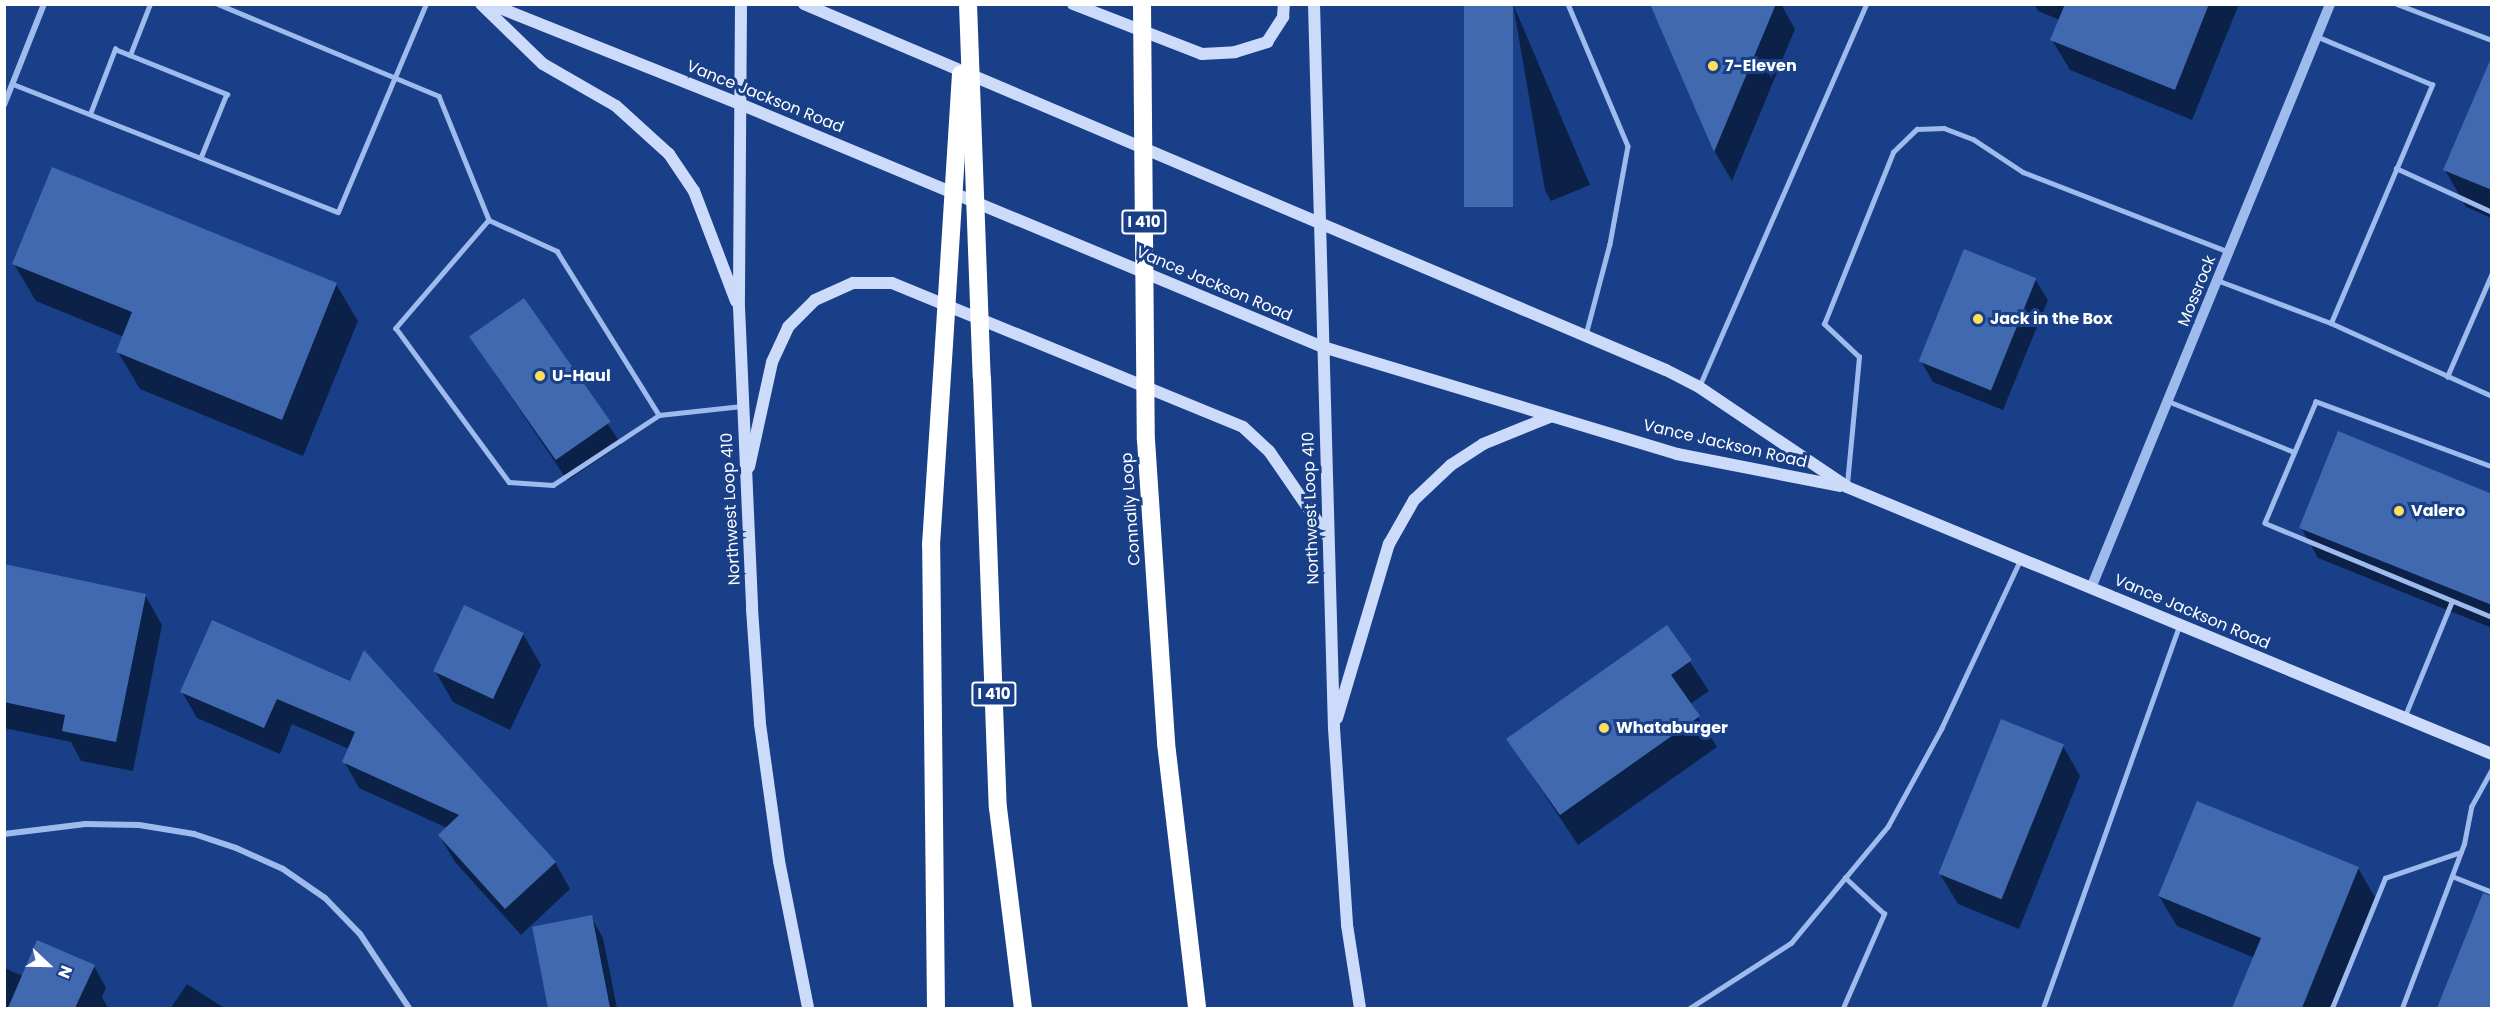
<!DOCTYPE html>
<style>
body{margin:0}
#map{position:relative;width:2496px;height:1013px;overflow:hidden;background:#183f87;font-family:Poppins,sans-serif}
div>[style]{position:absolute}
.shadow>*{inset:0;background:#0007;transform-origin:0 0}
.building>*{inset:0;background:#4169b0;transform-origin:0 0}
.service>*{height:4.5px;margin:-2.25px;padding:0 2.25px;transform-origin:2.25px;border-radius:2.25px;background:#9fbbed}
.minor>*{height:6px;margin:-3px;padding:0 3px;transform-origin:3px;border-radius:3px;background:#9fbbed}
.tertiary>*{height:10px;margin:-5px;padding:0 5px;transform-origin:5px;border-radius:5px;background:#9fbbed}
.secondary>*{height:12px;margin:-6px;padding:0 6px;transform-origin:6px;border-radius:6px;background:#ccdbf9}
.motorway>*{height:18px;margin:-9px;padding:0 9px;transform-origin:9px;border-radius:9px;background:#fff}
.motorway-bridge>*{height:18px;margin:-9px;padding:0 9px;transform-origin:9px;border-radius:9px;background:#fff}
.dots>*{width:16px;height:16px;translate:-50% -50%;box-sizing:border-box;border:3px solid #183f87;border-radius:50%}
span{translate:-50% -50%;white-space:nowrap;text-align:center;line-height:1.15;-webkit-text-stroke:6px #183f87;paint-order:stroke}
.shield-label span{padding:2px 4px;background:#183f87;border:2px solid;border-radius:4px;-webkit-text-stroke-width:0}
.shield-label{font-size:15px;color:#fff;font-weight:700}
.poi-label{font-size:16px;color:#fff;font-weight:700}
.left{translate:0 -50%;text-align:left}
.street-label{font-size:16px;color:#fff}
.frame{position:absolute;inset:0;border:6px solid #fff;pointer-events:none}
.north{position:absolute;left:18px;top:935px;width:60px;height:60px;-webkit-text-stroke:4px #183f87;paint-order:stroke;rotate:112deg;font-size:16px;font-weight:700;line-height:24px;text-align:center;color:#fff}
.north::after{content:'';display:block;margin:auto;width:21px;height:27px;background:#fff;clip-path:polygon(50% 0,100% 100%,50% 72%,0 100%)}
</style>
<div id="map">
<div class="shadow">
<i style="clip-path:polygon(1513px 4px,1590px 185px,1551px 201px,1545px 190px)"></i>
<i style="clip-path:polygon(1651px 4px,1781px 4px,1795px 29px,1732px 181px,1715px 152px)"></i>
<i style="clip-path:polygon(2034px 4px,2239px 4px,2192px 120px,2070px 70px,2052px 40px,2060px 20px,2038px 11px)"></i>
<i style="clip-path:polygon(2492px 76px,2492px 218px,2466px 207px,2445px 170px)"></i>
<i style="clip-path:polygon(14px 264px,336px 284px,358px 321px,303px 456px,140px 389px,118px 352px,124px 337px,36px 301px)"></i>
<i style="clip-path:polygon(2035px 279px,2048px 300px,2003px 410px,1933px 382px,1921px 361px)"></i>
<i style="left:524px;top:300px;width:174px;height:65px;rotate:56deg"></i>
<i style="clip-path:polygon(2492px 495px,2492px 628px,2318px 558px,2301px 527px)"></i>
<i style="clip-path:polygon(4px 566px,145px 595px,162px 625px,133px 771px,81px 761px,71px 742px,4px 728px)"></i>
<i style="clip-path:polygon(212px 622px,555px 862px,570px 889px,521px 935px,455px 862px,439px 835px,447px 828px,359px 788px,344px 761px,349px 749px,292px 724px,280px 754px,197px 718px,182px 692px)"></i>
<i style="clip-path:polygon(1667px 627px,1709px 691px,1690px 704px,1717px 747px,1578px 845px,1508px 739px)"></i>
<i style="clip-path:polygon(523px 634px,541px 665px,510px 730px,453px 702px,435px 671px)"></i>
<i style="clip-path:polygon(2063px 746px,2080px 776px,2019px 929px,1958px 904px,1940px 874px)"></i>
<i style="clip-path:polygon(2358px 868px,2376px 899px,2332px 1008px,2244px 1008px,2238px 998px,2255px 958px,2177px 926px,2159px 896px)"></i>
<i style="clip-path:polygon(591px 917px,603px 938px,617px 1008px,549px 1008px,533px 928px)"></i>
<i style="clip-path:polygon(2469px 932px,2492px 941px,2492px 1008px,2439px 1008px)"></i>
<i style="clip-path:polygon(94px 966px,106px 988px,102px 997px,108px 1008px,4px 1008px,4px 968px,23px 976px)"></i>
<i style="clip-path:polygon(187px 984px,224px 1008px,171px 1008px)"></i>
</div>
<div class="building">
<i style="left:1464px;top:4px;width:49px;height:203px"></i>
<i style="clip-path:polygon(1650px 4px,1776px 4px,1714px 152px)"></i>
<i style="clip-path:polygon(2065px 4px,2209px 4px,2175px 90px,2050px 40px)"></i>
<i style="clip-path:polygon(2492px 56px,2492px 190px,2443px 170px)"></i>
<i style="clip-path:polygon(52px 167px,337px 283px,282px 420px,116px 352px,132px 312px,12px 264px)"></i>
<i style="left:1964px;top:249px;width:78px;height:121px;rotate:22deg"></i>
<i style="left:524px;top:298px;width:151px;height:67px;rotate:55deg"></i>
<i style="clip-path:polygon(2338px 431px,2492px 494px,2492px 605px,2299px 528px)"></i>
<i style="clip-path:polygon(4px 564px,146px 594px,116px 742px,62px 731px,65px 715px,4px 702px)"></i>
<i style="left:464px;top:605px;width:66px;height:73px;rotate:25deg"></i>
<i style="clip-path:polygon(212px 620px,350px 681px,364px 650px,556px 862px,505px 909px,438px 835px,459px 815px,342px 762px,355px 732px,277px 699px,264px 728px,180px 692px)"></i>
<i style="clip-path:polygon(1667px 625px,1692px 660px,1671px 675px,1700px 716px,1560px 815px,1506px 739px)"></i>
<i style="left:2001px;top:719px;width:68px;height:167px;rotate:22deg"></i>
<i style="clip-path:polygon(2197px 801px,2359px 867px,2302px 1008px,2232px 1008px,2261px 938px,2158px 896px)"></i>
<i style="clip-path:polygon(2483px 893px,2492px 896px,2492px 1008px,2437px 1008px)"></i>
<i style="left:592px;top:915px;width:95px;height:61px;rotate:79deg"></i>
<i style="clip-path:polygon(37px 940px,95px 965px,75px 1008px,8px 1008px)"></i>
</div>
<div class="service">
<i style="left:218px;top:4px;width:239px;rotate:22.6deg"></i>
<i style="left:439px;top:96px;width:134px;rotate:68deg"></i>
<i style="left:489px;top:220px;width:75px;rotate:24.5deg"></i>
<i style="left:557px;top:251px;width:193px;rotate:58.1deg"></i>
<i style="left:1568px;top:4px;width:154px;rotate:67.1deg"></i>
<i style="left:1628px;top:146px;width:100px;rotate:100.4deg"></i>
<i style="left:1610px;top:244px;width:94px;rotate:104.8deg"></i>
<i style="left:2397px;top:4px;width:102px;rotate:20.8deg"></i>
<i style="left:130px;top:55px;width:105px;rotate:21.9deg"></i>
<i style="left:227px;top:94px;width:69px;rotate:112.1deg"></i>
<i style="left:13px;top:84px;width:349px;rotate:21.5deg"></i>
<i style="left:338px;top:212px;width:226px;rotate:-67.1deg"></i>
<i style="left:90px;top:114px;width:70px;rotate:-69deg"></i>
<i style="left:115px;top:49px;width:16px;rotate:22deg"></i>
<i style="left:130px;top:55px;width:55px;rotate:-68.6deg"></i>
<i style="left:2396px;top:168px;width:106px;rotate:24.6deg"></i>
<i style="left:489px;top:220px;width:143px;rotate:130.7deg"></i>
<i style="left:396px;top:328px;width:191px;rotate:53.7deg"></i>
<i style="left:509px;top:482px;width:44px;rotate:3.9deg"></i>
<i style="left:553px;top:485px;width:127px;rotate:-33.4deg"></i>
<i style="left:659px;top:415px;width:83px;rotate:-6.2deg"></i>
<i style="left:2217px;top:280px;width:122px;rotate:20.7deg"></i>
<i style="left:2331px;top:323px;width:259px;rotate:-67deg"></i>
<i style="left:2432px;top:85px;width:125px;rotate:-157.3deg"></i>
<i style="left:2331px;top:323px;width:177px;rotate:24.4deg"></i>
<i style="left:2447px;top:377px;width:113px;rotate:-66.6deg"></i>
<i style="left:1699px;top:387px;width:418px;rotate:-66.4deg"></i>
<i style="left:2168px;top:401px;width:136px;rotate:22deg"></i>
<i style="left:2492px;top:467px;width:188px;rotate:-159.7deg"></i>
<i style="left:2316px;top:402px;width:131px;rotate:112.9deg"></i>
<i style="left:2265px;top:523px;width:246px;rotate:22.5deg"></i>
<i style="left:1847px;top:484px;width:128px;rotate:-84.6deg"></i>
<i style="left:1859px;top:357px;width:48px;rotate:-136.7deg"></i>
<i style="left:1824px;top:324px;width:185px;rotate:-68.1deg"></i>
<i style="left:1893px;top:152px;width:33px;rotate:-44deg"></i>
<i style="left:1917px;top:129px;width:27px;rotate:-2deg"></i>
<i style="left:1944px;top:128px;width:31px;rotate:21deg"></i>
<i style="left:1973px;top:139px;width:60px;rotate:33.4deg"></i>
<i style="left:2023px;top:172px;width:219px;rotate:21.2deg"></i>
<i style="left:2404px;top:718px;width:126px;rotate:-67.7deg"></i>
<i style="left:2452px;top:876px;width:43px;rotate:21.8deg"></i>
<i style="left:1690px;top:1008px;width:120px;rotate:-32.8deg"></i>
<i style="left:1791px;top:943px;width:152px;rotate:-50.3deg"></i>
<i style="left:1888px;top:826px;width:111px;rotate:-61.3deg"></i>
<i style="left:1941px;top:729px;width:187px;rotate:-64.9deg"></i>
<i style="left:1843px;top:1008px;width:103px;rotate:-66.4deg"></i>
<i style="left:1884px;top:914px;width:53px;rotate:-137.3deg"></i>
<i style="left:2043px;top:1008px;width:405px;rotate:-70.4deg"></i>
<i style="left:2332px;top:1008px;width:140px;rotate:-67.8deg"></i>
<i style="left:2385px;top:878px;width:80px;rotate:-18.9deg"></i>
<i style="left:2402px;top:1008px;width:175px;rotate:-69.3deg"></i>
<i style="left:2464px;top:844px;width:38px;rotate:-79deg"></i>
<i style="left:2471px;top:807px;width:43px;rotate:-61.1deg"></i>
</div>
<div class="minor">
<i style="left:4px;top:105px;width:109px;rotate:-68.4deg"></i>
<i style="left:4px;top:834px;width:82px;rotate:-7deg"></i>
<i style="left:85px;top:824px;width:54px;rotate:1.1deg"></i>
<i style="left:139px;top:825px;width:56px;rotate:9.3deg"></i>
<i style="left:194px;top:834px;width:44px;rotate:18.4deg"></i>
<i style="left:236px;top:848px;width:51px;rotate:24.1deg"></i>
<i style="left:283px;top:869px;width:51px;rotate:34.6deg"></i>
<i style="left:325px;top:898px;width:50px;rotate:45.8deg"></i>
<i style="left:360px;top:934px;width:89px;rotate:56.5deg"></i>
</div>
<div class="tertiary">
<i style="left:2091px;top:588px;width:631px;rotate:-67.74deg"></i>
</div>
<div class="secondary">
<i style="left:481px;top:4px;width:86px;rotate:44.1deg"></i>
<i style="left:543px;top:64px;width:84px;rotate:29.9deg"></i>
<i style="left:616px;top:106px;width:72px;rotate:42.2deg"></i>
<i style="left:669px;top:154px;width:45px;rotate:56deg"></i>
<i style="left:694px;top:191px;width:118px;rotate:69.1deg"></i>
<i style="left:490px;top:4px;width:269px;rotate:21.8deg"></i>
<i style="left:740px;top:104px;width:632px;rotate:22.63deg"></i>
<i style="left:1323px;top:347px;width:370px;rotate:16.8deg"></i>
<i style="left:1677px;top:454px;width:166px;rotate:11.1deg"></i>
<i style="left:741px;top:4px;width:303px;rotate:90.4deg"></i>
<i style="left:739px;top:307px;width:302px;rotate:87.5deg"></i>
<i style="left:752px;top:609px;width:115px;rotate:86deg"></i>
<i style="left:760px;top:724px;width:138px;rotate:82.1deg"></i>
<i style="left:779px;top:861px;width:150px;rotate:78.8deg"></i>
<i style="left:804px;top:4px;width:936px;rotate:23.01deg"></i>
<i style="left:1666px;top:370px;width:37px;rotate:27deg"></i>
<i style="left:1699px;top:387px;width:179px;rotate:34deg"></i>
<i style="left:1847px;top:487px;width:698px;rotate:22.49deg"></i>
<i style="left:1073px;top:4px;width:138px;rotate:21.2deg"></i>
<i style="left:1202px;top:54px;width:33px;rotate:-3deg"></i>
<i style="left:1235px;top:52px;width:34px;rotate:-17deg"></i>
<i style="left:1267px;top:42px;width:30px;rotate:-57deg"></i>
<i style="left:1283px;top:17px;width:13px;rotate:-86deg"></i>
<i style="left:1314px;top:4px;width:724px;rotate:88.42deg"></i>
<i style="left:1334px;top:728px;width:197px;rotate:86.2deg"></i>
<i style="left:1347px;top:925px;width:84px;rotate:81.1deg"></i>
<i style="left:749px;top:467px;width:107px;rotate:-77.6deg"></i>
<i style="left:772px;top:362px;width:38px;rotate:-65deg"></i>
<i style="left:788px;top:327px;width:38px;rotate:-45deg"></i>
<i style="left:815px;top:300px;width:42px;rotate:-24.1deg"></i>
<i style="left:853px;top:283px;width:39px"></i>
<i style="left:892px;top:283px;width:379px;rotate:22.3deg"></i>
<i style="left:1243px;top:427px;width:35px;rotate:43deg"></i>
<i style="left:1269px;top:451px;width:104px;rotate:55.5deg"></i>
<i style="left:1337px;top:718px;width:182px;rotate:-73.4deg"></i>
<i style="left:1389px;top:544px;width:51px;rotate:-60.4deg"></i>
<i style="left:1414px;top:500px;width:51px;rotate:-43.4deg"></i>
<i style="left:1451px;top:465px;width:38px;rotate:-33deg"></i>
<i style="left:1483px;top:444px;width:74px;rotate:-22.1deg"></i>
</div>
<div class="motorway">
<i style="left:982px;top:378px;width:430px;rotate:87.9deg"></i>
<i style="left:998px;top:808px;width:202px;rotate:82.9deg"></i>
<i style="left:1146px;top:440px;width:304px;rotate:86.2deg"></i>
<i style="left:1166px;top:743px;width:267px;rotate:83.3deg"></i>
<i style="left:936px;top:1008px;width:463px;rotate:-90.6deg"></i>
<i style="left:931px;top:545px;width:185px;rotate:-86.3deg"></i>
</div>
<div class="motorway-bridge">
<i style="left:968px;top:4px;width:374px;rotate:87.9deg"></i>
<i style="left:1142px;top:4px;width:436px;rotate:89.5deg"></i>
<i style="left:943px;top:360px;width:286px;rotate:-86.4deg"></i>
</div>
<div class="dots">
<i style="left:1713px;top:66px;background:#ffde5b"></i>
<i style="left:1978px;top:319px;background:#ffde5b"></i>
<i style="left:540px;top:376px;background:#ffde5b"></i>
<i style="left:2399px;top:511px;background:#ffde5b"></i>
<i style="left:1604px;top:728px;background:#ffde5b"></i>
</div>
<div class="shield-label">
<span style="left:1144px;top:222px">I 410</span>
<span style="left:994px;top:694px">I 410</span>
</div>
<div class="poi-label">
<span class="left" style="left:1725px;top:66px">7-Eleven</span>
<span class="left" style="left:1990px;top:319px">Jack in the Box</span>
<span class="left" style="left:552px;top:376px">U-Haul</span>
<span class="left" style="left:2411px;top:511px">Valero</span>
<span class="left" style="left:1616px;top:728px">Whataburger</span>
</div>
<div class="street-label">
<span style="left:765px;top:97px;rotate:22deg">Vance Jackson Road</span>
<span style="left:1214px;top:284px;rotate:23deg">Vance Jackson Road</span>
<span style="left:2197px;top:291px;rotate:-68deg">Mossrock</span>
<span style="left:1725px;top:444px;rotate:13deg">Vance Jackson Road</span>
<span style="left:1311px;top:508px;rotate:-92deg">Northwest Loop 410</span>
<span style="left:731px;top:509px;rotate:-93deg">Northwest Loop 410</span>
<span style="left:1131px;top:509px;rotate:-94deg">Connally Loop</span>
<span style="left:2192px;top:612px;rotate:23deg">Vance Jackson Road</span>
</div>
<div class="frame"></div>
<div class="north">N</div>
</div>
